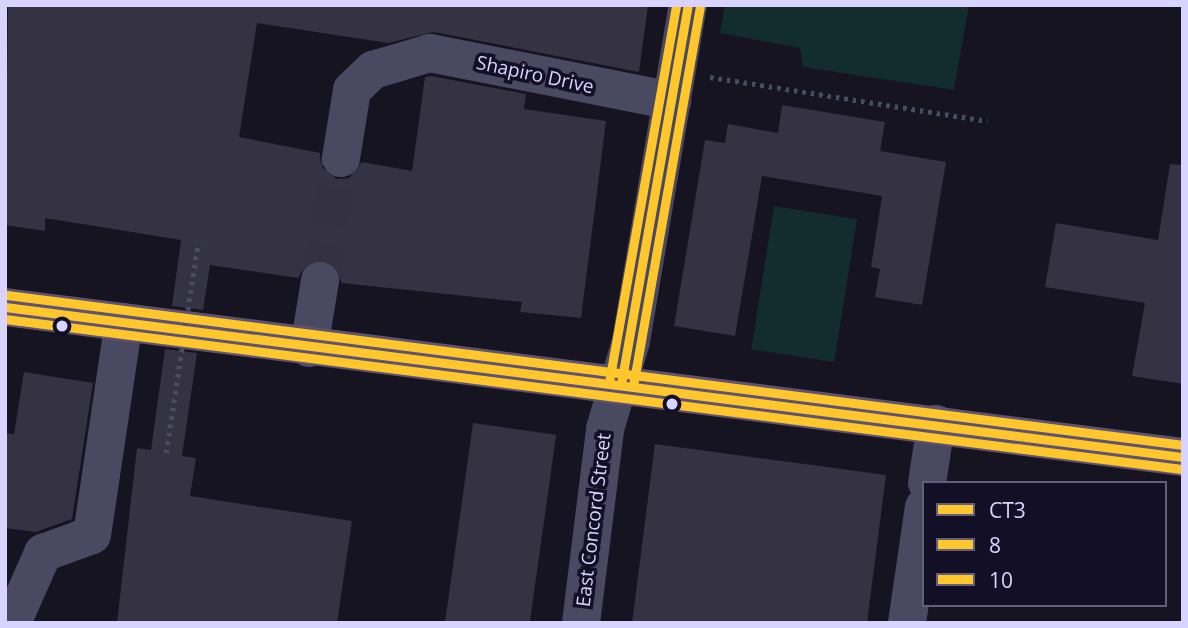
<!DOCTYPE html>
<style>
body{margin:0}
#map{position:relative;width:1188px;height:628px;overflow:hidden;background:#161421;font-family:"Open Sans",sans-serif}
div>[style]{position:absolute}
.green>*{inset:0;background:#132c2d;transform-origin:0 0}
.building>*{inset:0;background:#343243;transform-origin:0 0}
.minor-tunnel>*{height:38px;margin-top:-19px;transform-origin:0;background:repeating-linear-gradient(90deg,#333142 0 38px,transparent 0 57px)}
.path>*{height:4.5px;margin-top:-2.25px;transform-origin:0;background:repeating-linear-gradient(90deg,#44505f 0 3.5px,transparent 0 8.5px)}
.minor>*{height:38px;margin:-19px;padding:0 19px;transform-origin:19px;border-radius:19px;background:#4a4962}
.major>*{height:38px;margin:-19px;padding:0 19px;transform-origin:19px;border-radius:19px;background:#5e5373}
.path-bridge>*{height:4.5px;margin-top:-2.25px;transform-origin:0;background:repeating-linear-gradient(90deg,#44505f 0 3.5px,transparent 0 8.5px)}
.bus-1>*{height:9px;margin:-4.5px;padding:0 4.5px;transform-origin:4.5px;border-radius:4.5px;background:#ffc72c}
.bus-2>*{height:9px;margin:-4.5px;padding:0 4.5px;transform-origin:4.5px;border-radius:4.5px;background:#ffc72c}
.bus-3>*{height:9px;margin:-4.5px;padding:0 4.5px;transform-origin:4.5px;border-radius:4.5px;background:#ffc72c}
.dots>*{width:19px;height:19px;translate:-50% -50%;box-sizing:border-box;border:4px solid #130f26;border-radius:50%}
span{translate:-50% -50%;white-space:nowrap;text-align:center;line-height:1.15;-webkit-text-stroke:7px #130f26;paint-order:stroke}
.street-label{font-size:19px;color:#d9d4ff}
.frame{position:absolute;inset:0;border:7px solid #d9d4ff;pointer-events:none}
.legend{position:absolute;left:922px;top:481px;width:245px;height:126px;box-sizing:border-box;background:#130f26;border:2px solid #625e7d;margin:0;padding:9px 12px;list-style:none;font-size:21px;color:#d9d4ff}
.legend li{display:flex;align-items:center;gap:14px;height:35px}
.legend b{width:35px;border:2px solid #625e7d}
</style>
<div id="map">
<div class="green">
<i style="clip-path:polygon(725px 5px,969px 5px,954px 90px,803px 67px,800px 48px,720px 33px)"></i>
<i style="left:774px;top:206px;width:84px;height:145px;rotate:9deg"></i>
</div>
<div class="building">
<i style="clip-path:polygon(8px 5px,648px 5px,639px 72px,434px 32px,388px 43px,257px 23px,239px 137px,320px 153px,321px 166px,337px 179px,349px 178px,362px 162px,412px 171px,425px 77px,431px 76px,526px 94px,524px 109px,606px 121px,581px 318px,520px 312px,522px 302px,342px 283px,334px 265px,323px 259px,304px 267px,298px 278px,210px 265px,203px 310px,172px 306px,181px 240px,45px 218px,45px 231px,5px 225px)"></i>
<i style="clip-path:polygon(782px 105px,885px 122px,880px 151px,946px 162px,922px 305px,875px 297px,880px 269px,871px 267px,882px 196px,762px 176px,735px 336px,674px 326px,705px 140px,725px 143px,728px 124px,778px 133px)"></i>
<i style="clip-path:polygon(1170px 164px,1183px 165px,1183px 384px,1132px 376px,1145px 303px,1045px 287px,1056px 223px,1158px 240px)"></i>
<i style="clip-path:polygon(165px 349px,197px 353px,182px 456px,196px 458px,190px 496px,352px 521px,337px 623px,117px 623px,137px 448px,151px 450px)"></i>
<i style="clip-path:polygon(24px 372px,93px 383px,72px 519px,36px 532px,5px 528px,5px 433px,14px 434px)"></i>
<i style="left:473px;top:423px;width:84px;height:202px;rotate:8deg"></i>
<i style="clip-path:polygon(655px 444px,886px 475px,867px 623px,632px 623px)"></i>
</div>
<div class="minor-tunnel">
<i style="left:320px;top:281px;width:125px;rotate:-80.3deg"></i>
</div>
<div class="path">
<i style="left:710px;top:77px;width:281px;rotate:9deg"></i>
</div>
<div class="minor">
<i style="left:341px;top:158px;width:69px;rotate:-80.8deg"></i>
<i style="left:352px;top:90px;width:29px;rotate:-44deg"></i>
<i style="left:373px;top:70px;width:59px;rotate:-16.6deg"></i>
<i style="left:430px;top:53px;width:247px;rotate:11.2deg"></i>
<i style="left:309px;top:348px;width:68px;rotate:-80.7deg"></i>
<i style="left:927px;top:483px;width:60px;rotate:-81.3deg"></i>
<i style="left:12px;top:623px;width:77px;rotate:-66.1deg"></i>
<i style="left:43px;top:553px;width:52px;rotate:-20.2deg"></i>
<i style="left:92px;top:535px;width:215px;rotate:-81.5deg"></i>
<i style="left:581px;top:623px;width:195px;rotate:-82.9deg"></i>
<i style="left:605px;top:429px;width:92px;rotate:-73.5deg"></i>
<i style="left:631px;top:341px;width:341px;rotate:-80.4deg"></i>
<i style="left:907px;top:623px;width:117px;rotate:-81.7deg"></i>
</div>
<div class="major">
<i style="left:5px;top:307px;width:1188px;rotate:7.26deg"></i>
</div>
<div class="path-bridge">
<i style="left:166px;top:453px;width:213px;rotate:-81.4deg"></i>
</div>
<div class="bus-1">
<i style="left:5px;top:307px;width:1188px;rotate:7.26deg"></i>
<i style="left:621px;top:384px;width:385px;rotate:-80deg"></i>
</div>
<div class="bus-2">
<i style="left:5px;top:319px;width:1186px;rotate:7.27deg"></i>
<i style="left:633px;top:386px;width:385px;rotate:-80deg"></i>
</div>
<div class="bus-3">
<i style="left:7px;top:295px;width:1186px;rotate:7.27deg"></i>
<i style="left:609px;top:382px;width:383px;rotate:-79.9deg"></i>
</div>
<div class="dots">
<i style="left:62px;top:326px;background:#d9d4ff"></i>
<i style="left:672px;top:404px;background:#d9d4ff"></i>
</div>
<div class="street-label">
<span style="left:535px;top:75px;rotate:12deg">Shapiro Drive</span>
<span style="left:594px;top:520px;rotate:-83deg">East Concord Street</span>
</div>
<div class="frame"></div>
<ul class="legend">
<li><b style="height:9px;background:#ffc72c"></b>CT3</li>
<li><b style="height:9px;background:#ffc72c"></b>8</li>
<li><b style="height:9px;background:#ffc72c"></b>10</li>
</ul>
</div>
